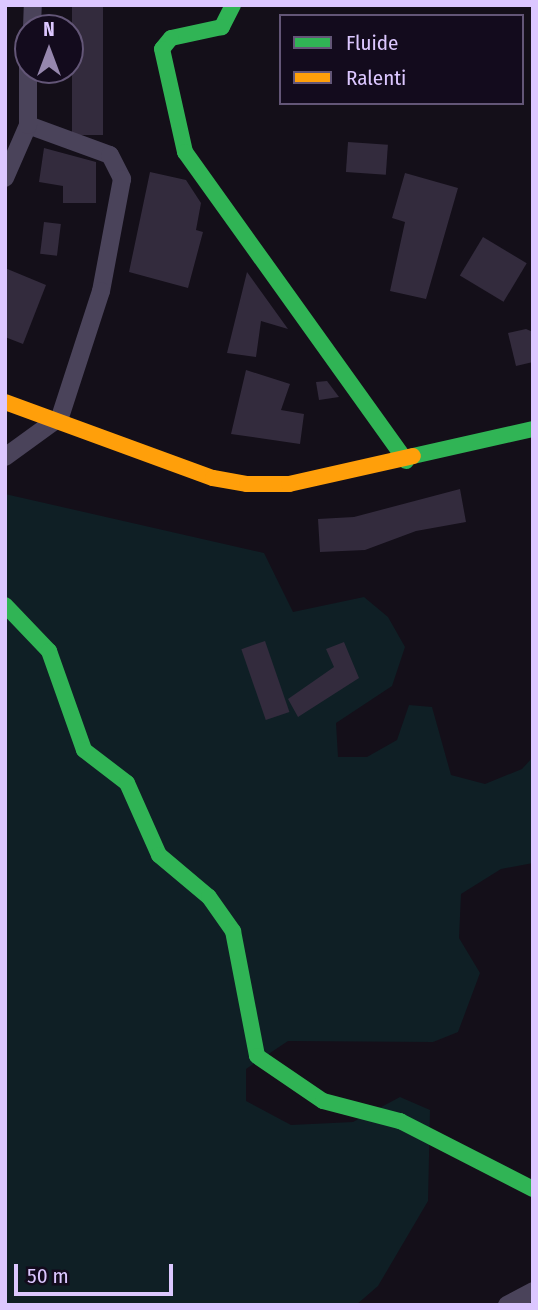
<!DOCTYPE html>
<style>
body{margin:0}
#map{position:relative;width:538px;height:1310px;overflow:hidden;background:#140f19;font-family:"Fira Sans Condensed",sans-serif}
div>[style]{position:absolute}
.green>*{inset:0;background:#0f1f25}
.building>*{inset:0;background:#332b3d;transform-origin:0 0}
.street>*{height:18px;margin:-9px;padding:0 9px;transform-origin:9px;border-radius:9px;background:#4a435a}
.fast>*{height:16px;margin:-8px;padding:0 8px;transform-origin:8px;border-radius:8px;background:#30b455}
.slow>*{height:16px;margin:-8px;padding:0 8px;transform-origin:8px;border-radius:8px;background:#ff9f0a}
span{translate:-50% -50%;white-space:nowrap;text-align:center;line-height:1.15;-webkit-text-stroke:6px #130b1d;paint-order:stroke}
.frame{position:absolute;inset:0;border:7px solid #dcc7ff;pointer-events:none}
.legend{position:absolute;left:279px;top:14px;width:245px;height:91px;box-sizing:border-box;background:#130b1d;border:2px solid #635677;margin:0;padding:9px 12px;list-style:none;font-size:21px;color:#dcc7ff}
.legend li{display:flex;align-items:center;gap:14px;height:35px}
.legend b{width:35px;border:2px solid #635677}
.north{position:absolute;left:14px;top:14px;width:70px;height:70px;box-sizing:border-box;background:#130b1d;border:2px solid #635677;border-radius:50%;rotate:0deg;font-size:19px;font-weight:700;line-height:28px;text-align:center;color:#dcc7ff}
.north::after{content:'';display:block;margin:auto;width:24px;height:32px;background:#9687ae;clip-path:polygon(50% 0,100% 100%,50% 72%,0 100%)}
.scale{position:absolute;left:14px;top:1264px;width:159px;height:32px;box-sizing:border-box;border:4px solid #dcc7ff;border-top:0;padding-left:9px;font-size:21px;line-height:24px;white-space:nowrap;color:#dcc7ff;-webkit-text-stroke:5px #130b1d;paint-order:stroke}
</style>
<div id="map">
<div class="green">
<i style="clip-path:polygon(5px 494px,264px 553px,293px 612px,364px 597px,388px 617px,405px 647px,392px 686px,336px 723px,338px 757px,367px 757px,397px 740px,409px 705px,432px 707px,451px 775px,485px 784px,522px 769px,533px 757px,533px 863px,501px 869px,461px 894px,459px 938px,480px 973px,458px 1032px,433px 1042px,288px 1041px,246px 1069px,246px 1101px,291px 1125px,353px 1122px,400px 1097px,430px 1110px,428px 1201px,378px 1286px,356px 1305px,5px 1305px)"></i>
</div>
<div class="building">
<i style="left:72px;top:5px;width:31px;height:130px"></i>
<i style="left:348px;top:142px;width:40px;height:30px;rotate:4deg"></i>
<i style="clip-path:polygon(44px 148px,96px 162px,96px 203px,63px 203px,63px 186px,39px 182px)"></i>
<i style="clip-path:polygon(150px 172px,186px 180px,201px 203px,196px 230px,203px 232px,188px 288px,129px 272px)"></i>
<i style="clip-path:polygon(405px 173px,458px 188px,426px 299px,390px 291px,405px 222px,392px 218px)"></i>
<i style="left:44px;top:222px;width:17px;height:32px;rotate:7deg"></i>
<i style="left:483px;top:237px;width:51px;height:45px;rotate:31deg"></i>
<i style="clip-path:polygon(5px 268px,46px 285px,23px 344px,5px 337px)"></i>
<i style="clip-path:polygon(247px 272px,288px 329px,261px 321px,256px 357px,227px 353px)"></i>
<i style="clip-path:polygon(526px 329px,533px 332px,533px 362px,516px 366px,508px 333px)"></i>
<i style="clip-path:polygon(246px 370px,290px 384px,281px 410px,304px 414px,300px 444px,231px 434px)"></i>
<i style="clip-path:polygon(327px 381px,339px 397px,319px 400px,316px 382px)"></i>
<i style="clip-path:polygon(460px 489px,466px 522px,416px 531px,365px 550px,320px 552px,318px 519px,354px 517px)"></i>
<i style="left:265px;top:641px;width:75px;height:25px;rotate:71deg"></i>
<i style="clip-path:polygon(344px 642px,359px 678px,298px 717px,288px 699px,334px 667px,326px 649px)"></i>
</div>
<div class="street">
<i style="left:32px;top:28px;width:23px;rotate:-88deg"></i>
<i style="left:28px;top:125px;width:87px;rotate:20.1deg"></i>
<i style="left:110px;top:155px;width:27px;rotate:63deg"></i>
<i style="left:122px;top:179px;width:114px;rotate:100.6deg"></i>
<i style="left:101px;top:291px;width:133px;rotate:108deg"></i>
<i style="left:5px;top:178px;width:58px;rotate:-66.5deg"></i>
<i style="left:28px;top:125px;width:64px;rotate:-90deg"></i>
<i style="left:5px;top:457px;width:63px;rotate:-36deg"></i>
<i style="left:507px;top:1305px;width:30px;rotate:-28deg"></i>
</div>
<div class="fast">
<i style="left:233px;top:5px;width:25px;rotate:117deg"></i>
<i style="left:222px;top:27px;width:52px;rotate:167.8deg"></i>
<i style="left:171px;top:38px;width:14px;rotate:129deg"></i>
<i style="left:162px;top:49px;width:106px;rotate:77.4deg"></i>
<i style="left:185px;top:152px;width:380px;rotate:54.4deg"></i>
<i style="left:413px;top:456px;width:123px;rotate:-12.7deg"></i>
<i style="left:5px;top:605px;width:64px;rotate:46.3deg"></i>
<i style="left:49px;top:651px;width:105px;rotate:70.5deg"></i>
<i style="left:84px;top:750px;width:54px;rotate:37.5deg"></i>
<i style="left:127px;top:783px;width:79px;rotate:66deg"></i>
<i style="left:159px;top:855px;width:65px;rotate:40deg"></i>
<i style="left:209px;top:897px;width:42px;rotate:54.8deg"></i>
<i style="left:233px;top:931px;width:127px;rotate:79.1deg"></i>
<i style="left:257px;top:1056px;width:80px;rotate:34.3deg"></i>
<i style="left:323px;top:1101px;width:80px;rotate:14.6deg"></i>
<i style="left:400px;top:1121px;width:149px;rotate:27.1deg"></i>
</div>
<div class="slow">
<i style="left:5px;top:402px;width:221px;rotate:20.1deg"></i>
<i style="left:213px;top:478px;width:35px;rotate:10deg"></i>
<i style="left:247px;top:484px;width:42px"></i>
<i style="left:289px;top:484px;width:127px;rotate:-12.7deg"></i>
</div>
<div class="frame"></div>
<ul class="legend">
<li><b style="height:9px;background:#30b455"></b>Fluide</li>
<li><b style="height:9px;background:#ff9f0a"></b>Ralenti</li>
</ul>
<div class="north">N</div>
<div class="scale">50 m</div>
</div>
